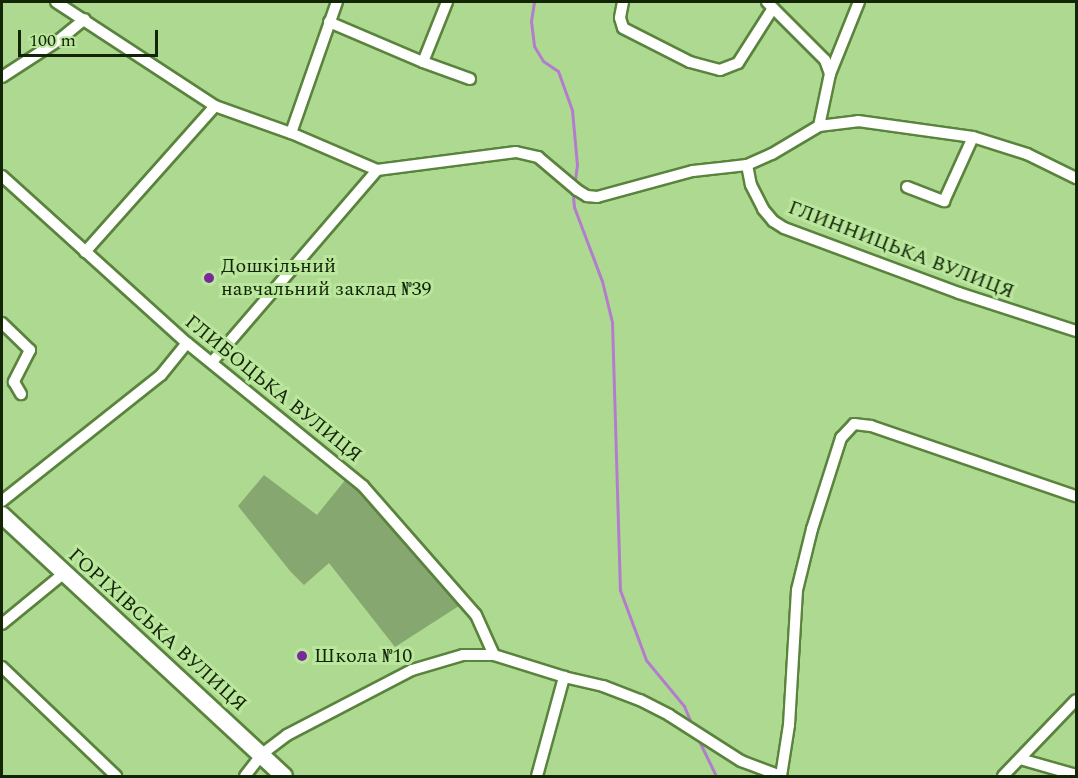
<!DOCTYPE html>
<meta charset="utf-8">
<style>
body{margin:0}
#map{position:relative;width:1078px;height:778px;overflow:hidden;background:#adda90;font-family:Spectral,serif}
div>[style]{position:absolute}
.green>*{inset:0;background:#86a770}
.stream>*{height:3px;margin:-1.5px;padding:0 1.5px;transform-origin:1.5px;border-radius:1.5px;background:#b27dcd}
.roads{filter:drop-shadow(2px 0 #5a833d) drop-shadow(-2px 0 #5a833d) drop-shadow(0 2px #5a833d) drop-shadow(0 -2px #5a833d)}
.street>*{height:10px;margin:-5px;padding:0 5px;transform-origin:5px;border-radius:5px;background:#fff}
.secondary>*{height:16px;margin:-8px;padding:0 8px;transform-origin:8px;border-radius:8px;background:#fff}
.dots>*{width:16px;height:16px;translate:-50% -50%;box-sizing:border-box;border:3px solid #bae79d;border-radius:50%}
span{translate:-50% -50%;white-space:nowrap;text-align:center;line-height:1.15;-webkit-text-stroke:6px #bae79d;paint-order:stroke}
.street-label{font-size:20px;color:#132407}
.poi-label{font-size:20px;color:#132407}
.left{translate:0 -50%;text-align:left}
.frame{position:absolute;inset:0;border:3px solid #132407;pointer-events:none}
.scale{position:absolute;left:18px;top:30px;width:140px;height:27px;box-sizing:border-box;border:3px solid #132407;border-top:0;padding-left:8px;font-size:18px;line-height:21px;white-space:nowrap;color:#132407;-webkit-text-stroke:4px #bae79d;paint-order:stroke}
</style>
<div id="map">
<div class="green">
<i style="clip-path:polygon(264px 475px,317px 515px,346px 479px,360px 489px,462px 604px,395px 647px,329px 563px,304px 585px,290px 571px,238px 506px)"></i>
</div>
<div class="stream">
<i style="left:534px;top:2px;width:19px;rotate:99deg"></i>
<i style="left:531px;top:21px;width:25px;rotate:83deg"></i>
<i style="left:534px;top:46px;width:17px;rotate:59deg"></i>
<i style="left:543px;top:61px;width:18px;rotate:34deg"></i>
<i style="left:558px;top:71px;width:41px;rotate:70.3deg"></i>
<i style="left:572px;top:110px;width:55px;rotate:84.8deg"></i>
<i style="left:577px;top:165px;width:14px;rotate:98deg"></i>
<i style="left:573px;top:197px;width:10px;rotate:84deg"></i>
<i style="left:574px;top:207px;width:79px;rotate:69.3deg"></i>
<i style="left:602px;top:281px;width:42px;rotate:76.3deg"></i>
<i style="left:612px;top:322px;width:268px;rotate:88.3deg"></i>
<i style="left:620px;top:590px;width:75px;rotate:69.6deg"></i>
<i style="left:646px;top:660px;width:60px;rotate:50.4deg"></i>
<i style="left:684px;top:706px;width:15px;rotate:67deg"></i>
<i style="left:699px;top:741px;width:39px;rotate:64deg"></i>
</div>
<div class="roads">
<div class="street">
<i style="left:56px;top:2px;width:190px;rotate:33.2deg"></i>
<i style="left:215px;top:106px;width:81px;rotate:19.6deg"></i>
<i style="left:291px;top:133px;width:94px;rotate:23.3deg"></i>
<i style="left:377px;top:170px;width:140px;rotate:-7.4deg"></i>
<i style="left:516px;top:152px;width:23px;rotate:13deg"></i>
<i style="left:538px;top:157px;width:51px;rotate:40.2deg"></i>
<i style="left:577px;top:190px;width:12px;rotate:31deg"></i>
<i style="left:587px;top:196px;width:10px;rotate:6deg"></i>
<i style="left:597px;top:197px;width:99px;rotate:-15.2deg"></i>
<i style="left:693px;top:171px;width:54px;rotate:-6.3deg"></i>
<i style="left:747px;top:165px;width:27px;rotate:-24deg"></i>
<i style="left:772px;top:154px;width:55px;rotate:-30.8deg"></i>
<i style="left:819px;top:126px;width:39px;rotate:-7deg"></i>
<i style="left:858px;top:121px;width:116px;rotate:7.9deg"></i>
<i style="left:973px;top:137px;width:57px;rotate:17.5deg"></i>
<i style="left:1027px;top:154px;width:55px;rotate:26.1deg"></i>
<i style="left:623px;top:2px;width:16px;rotate:101deg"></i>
<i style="left:620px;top:18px;width:10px;rotate:73deg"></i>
<i style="left:623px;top:28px;width:75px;rotate:26.9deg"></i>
<i style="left:690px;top:62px;width:31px;rotate:15deg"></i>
<i style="left:720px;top:70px;width:19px;rotate:-21deg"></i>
<i style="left:738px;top:63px;width:65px;rotate:-57.5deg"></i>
<i style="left:767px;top:2px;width:82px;rotate:45deg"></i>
<i style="left:825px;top:60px;width:15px;rotate:70deg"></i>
<i style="left:329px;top:22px;width:102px;rotate:23.1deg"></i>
<i style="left:423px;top:62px;width:65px;rotate:-68.2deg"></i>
<i style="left:423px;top:62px;width:50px;rotate:19.9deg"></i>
<i style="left:2px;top:77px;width:68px;rotate:-33deg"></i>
<i style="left:59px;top:40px;width:33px;rotate:-39deg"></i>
<i style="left:819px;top:126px;width:53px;rotate:-78.1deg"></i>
<i style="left:830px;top:74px;width:78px;rotate:-68.1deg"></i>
<i style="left:291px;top:133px;width:139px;rotate:-70.7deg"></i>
<i style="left:747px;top:165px;width:20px;rotate:79deg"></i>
<i style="left:751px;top:185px;width:27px;rotate:63deg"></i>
<i style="left:763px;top:209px;width:16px;rotate:50deg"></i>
<i style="left:773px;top:221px;width:13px;rotate:32deg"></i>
<i style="left:784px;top:228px;width:187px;rotate:20.4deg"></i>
<i style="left:959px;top:293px;width:123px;rotate:18deg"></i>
<i style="left:2px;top:176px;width:249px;rotate:42.1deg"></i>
<i style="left:187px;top:343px;width:227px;rotate:39.1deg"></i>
<i style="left:363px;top:486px;width:171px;rotate:48.8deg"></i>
<i style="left:476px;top:615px;width:44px;rotate:65.8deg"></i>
<i style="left:907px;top:187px;width:40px;rotate:21deg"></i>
<i style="left:944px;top:201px;width:70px;rotate:-65.6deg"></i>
<i style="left:85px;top:252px;width:195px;rotate:-48.3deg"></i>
<i style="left:2px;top:323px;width:39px;rotate:44deg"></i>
<i style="left:30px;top:350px;width:36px;rotate:117deg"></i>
<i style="left:14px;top:382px;width:14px;rotate:60deg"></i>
<i style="left:212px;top:362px;width:253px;rotate:-49.3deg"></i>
<i style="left:2px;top:501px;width:203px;rotate:-38.4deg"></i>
<i style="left:161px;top:375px;width:41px;rotate:-50.9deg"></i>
<i style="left:2px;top:624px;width:79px;rotate:-39.3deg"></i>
<i style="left:2px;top:667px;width:158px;rotate:43.7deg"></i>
<i style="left:1020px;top:759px;width:58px;rotate:15.9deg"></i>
<i style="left:245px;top:776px;width:28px;rotate:-52deg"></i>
<i style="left:262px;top:754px;width:31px;rotate:-37deg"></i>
<i style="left:287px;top:735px;width:141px;rotate:-27.5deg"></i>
<i style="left:412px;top:670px;width:53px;rotate:-16.4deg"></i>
<i style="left:463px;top:655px;width:31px"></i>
<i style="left:494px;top:655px;width:73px;rotate:17.4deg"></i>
<i style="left:564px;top:677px;width:40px;rotate:13deg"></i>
<i style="left:603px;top:686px;width:40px;rotate:21deg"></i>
<i style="left:640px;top:700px;width:33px;rotate:27deg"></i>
<i style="left:669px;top:715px;width:85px;rotate:32.6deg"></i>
<i style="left:741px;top:761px;width:43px;rotate:20.6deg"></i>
<i style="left:537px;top:776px;width:103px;rotate:-74.7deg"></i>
<i style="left:781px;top:776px;width:52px;rotate:-81.1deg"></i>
<i style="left:789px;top:725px;width:135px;rotate:-86.6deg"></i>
<i style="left:797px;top:590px;width:63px;rotate:-76.2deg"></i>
<i style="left:812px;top:529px;width:96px;rotate:-72.3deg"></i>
<i style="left:841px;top:438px;width:19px;rotate:-47deg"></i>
<i style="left:854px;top:424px;width:17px;rotate:7deg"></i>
<i style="left:871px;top:426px;width:217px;rotate:18.9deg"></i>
<i style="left:1003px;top:776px;width:105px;rotate:-46.2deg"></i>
</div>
<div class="secondary">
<i style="left:2px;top:515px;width:384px;rotate:42.8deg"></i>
</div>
</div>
<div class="dots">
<i style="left:209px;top:278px;background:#78299a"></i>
<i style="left:302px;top:656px;background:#78299a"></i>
</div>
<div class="street-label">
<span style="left:901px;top:250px;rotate:21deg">ГЛИННИЦЬКА ВУЛИЦЯ</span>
<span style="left:273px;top:389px;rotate:39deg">ГЛИБОЦЬКА ВУЛИЦЯ</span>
<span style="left:157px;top:630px;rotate:42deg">ГОРІХІВСЬКА ВУЛИЦЯ</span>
</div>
<div class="poi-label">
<span class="left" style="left:221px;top:278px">Дошкільний<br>навчальний заклад №39</span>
<span class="left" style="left:314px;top:656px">Школа №10</span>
</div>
<div class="frame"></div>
<div class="scale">100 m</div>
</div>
